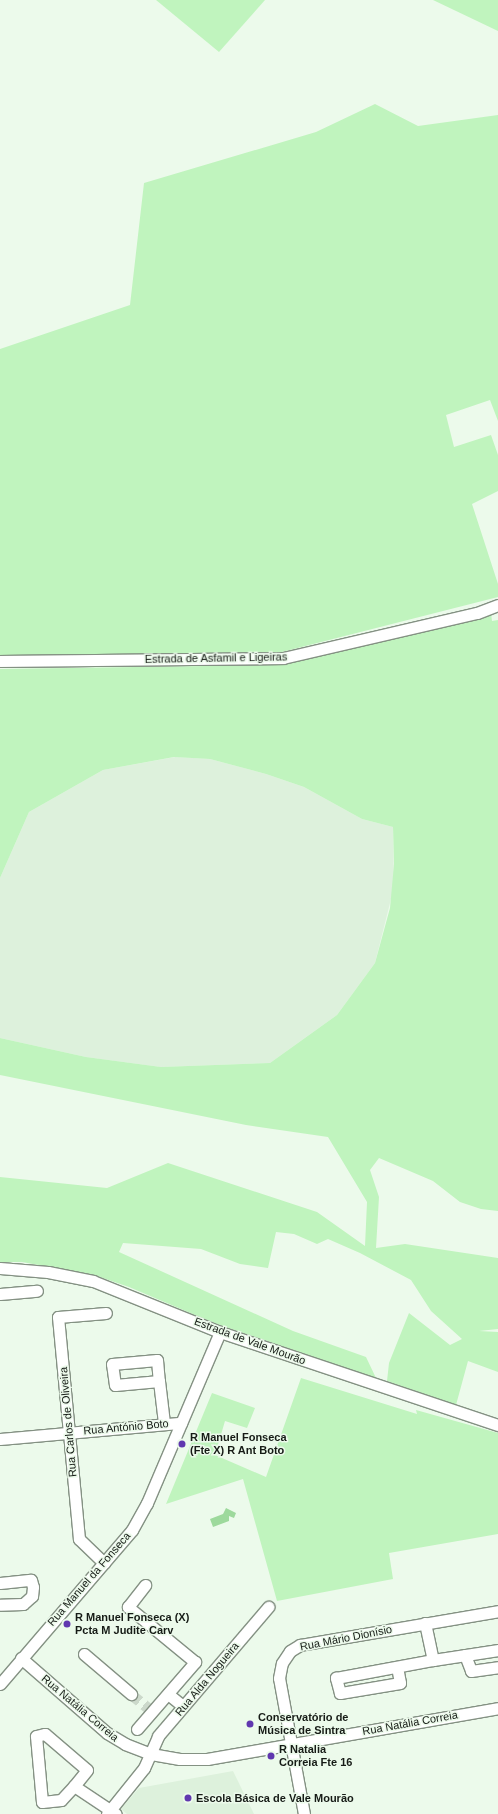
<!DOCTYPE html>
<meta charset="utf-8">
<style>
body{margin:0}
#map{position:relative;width:498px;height:1814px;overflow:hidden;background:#ecfaeb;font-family:Arial,sans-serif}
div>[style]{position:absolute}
.built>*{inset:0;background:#ddf1dc}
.green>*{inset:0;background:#c0f4be}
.water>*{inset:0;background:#9dd99c}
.minor-tunnel>*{height:11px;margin-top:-5.5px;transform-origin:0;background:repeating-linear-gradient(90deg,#ccd9cb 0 11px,transparent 0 16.5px)}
.roads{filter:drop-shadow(1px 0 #849183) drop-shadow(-1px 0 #849183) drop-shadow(0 1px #849183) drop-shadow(0 -1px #849183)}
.minor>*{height:11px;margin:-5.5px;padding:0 5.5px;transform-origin:5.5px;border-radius:5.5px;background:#fff}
.dots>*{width:11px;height:11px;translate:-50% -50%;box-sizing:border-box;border:2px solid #ecfaeb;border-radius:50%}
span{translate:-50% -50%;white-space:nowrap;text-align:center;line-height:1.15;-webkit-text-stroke:3px #ecfaeb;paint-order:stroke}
.street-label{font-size:11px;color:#161b16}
.poi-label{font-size:11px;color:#161b16;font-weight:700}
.left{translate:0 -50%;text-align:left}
</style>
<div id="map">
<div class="built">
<i style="clip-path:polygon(175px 757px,210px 759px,266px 774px,304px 787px,362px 819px,393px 827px,394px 887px,375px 963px,337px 1015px,270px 1063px,161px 1067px,86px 1057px,0 1038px,0 878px,29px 812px,103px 770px)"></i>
<i style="clip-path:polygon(233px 1771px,254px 1814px,127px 1814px,121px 1809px,139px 1788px)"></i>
</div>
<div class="green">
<i style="clip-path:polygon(156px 0,265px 0,219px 52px)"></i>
<i style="clip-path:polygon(433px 0,498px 0,498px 31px)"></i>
<i style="clip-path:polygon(375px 104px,418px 126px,498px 115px,498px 421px,490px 400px,446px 415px,454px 447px,491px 435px,498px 455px,498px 491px,472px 504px,498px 584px,498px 597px,274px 654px,0 656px,0 349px,130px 305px,144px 183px,316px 132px)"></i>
<i style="clip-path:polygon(491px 613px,492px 621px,498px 620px,498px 1211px,481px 1209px,460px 1202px,433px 1181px,379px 1158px,370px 1170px,379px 1197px,376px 1248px,405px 1244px,498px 1258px,498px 1329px,479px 1331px,498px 1332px,498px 1372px,468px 1361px,456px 1405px,387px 1381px,389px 1363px,409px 1313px,450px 1345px,462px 1339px,431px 1311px,411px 1280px,360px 1253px,328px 1239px,317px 1244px,294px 1234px,276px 1232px,268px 1268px,240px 1264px,201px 1249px,123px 1243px,119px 1252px,293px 1331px,366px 1357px,376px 1378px,214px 1323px,129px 1287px,94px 1275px,22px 1262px,0 1262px,0 1177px,107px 1188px,168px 1163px,317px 1212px,365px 1246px,367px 1202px,328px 1137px,246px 1125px,0 1075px,0 1038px,86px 1057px,161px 1067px,270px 1063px,337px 1015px,375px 963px,390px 908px,394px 864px,393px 827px,362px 819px,304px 787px,266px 774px,210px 759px,174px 757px,103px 770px,29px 812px,0 878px,0 669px,274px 665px,451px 625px)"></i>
<i style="clip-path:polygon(301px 1378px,417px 1414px,416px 1410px,498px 1433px,498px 1534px,389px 1553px,393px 1579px,277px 1601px,243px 1479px,166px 1504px,212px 1393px,255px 1408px,247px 1428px,225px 1421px,215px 1455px,266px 1477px)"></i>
</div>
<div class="water">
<i style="clip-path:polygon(226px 1508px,236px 1513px,234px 1518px,229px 1516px,229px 1521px,213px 1527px,210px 1519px,223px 1514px)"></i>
</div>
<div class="minor-tunnel">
<i style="left:131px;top:1694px;width:22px;rotate:39deg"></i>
</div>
<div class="roads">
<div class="minor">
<i style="left:0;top:661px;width:283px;rotate:-0.6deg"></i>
<i style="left:283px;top:658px;width:199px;rotate:-13.1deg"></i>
<i style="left:477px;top:613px;width:22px;rotate:-21deg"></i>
<i style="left:0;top:1268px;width:48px;rotate:4.8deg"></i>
<i style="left:48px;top:1272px;width:46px;rotate:11.3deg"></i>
<i style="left:93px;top:1281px;width:137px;rotate:21.9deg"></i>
<i style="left:220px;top:1332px;width:293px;rotate:18.5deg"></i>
<i style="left:0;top:1294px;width:37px;rotate:-5deg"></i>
<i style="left:159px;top:1381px;width:44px;rotate:174.8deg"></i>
<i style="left:115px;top:1385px;width:21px;rotate:-98deg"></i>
<i style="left:112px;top:1364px;width:45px;rotate:-5.1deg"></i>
<i style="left:157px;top:1360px;width:21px;rotate:85deg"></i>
<i style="left:159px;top:1381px;width:42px;rotate:83.2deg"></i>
<i style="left:0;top:1439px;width:182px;rotate:-5.1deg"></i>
<i style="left:104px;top:1563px;width:35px;rotate:-136deg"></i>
<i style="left:79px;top:1539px;width:223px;rotate:-95.4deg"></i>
<i style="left:58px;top:1317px;width:48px;rotate:-4.8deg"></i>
<i style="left:0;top:1583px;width:31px;rotate:-6deg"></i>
<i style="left:31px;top:1580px;width:7px;rotate:74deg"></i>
<i style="left:33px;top:1587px;width:9px;rotate:96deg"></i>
<i style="left:32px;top:1596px;width:12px;rotate:138deg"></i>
<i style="left:23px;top:1604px;width:23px;rotate:178deg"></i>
<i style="left:425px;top:1623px;width:38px;rotate:78deg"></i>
<i style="left:433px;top:1660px;width:66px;rotate:-8.7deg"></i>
<i style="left:84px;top:1654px;width:62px;rotate:40.4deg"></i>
<i style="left:465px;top:1655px;width:17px;rotate:69deg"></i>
<i style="left:471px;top:1671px;width:27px;rotate:-8deg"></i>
<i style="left:21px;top:1658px;width:114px;rotate:41.1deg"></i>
<i style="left:107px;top:1733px;width:21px;rotate:31deg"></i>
<i style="left:125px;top:1744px;width:28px;rotate:21deg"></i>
<i style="left:151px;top:1754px;width:29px;rotate:10deg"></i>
<i style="left:180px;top:1759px;width:27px"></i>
<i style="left:207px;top:1759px;width:295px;rotate:-9.9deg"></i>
<i style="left:397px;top:1667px;width:16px;rotate:79deg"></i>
<i style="left:400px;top:1683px;width:61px;rotate:170.5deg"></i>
<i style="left:340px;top:1693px;width:16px;rotate:-105deg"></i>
<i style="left:336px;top:1678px;width:99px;rotate:-10.5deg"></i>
<i style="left:0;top:1684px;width:203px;rotate:-49.4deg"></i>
<i style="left:132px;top:1530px;width:31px;rotate:-61deg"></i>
<i style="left:147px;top:1503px;width:186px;rotate:-66.9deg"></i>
<i style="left:168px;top:1694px;width:19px;rotate:39deg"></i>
<i style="left:137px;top:1729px;width:89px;rotate:-49.1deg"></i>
<i style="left:195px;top:1662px;width:87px;rotate:-140.6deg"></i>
<i style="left:128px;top:1607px;width:28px;rotate:-52deg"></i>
<i style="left:74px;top:1786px;width:19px;rotate:133deg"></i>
<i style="left:61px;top:1800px;width:19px;rotate:174deg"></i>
<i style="left:42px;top:1802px;width:66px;rotate:-95.2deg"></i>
<i style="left:36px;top:1736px;width:9px;rotate:-13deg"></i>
<i style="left:45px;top:1734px;width:55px;rotate:40.6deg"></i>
<i style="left:87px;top:1770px;width:21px;rotate:129deg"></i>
<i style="left:74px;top:1786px;width:50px;rotate:33.7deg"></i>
<i style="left:107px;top:1814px;width:59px;rotate:-51.2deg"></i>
<i style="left:144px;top:1768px;width:35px;rotate:-66deg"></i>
<i style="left:158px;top:1736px;width:170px;rotate:-49.5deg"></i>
<i style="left:304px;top:1814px;width:138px;rotate:-100.4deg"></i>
<i style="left:279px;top:1678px;width:15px;rotate:-79deg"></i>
<i style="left:282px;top:1663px;width:14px;rotate:-56deg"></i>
<i style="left:290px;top:1651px;width:12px;rotate:-31deg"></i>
<i style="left:300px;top:1645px;width:201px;rotate:-9.7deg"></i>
</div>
</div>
<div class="dots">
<i style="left:182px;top:1444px;background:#6037af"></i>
<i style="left:67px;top:1624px;background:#6037af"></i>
<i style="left:250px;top:1724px;background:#6037af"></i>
<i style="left:271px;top:1756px;background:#6037af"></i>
<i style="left:188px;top:1798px;background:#6037af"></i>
</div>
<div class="street-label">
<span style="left:216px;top:658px;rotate:-1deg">Estrada de Asfamil e Ligeiras</span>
<span style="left:250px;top:1341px;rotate:20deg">Estrada de Vale Mourão</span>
<span style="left:68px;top:1422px;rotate:-95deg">Rua Carlos de Oliveira</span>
<span style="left:126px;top:1427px;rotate:-5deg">Rua António Boto</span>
<span style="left:89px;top:1579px;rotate:-49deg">Rua Manuel da Fonseca</span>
<span style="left:346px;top:1638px;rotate:-11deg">Rua Mário Dionísio</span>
<span style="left:207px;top:1679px;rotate:-50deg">Rua Alda Nogueira</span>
<span style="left:80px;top:1708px;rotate:40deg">Rua Natália Correia</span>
<span style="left:410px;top:1723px;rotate:-10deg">Rua Natália Correia</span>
</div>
<div class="poi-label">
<span class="left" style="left:190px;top:1444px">R Manuel Fonseca<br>(Fte X) R Ant Boto</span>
<span class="left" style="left:75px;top:1624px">R Manuel Fonseca (X)<br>Pcta M Judite Carv</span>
<span class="left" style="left:258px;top:1724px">Conservatório de<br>Música de Sintra</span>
<span class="left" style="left:279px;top:1756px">R Natalia<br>Correia Fte 16</span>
<span class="left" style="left:196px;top:1798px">Escola Básica de Vale Mourão</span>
</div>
</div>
